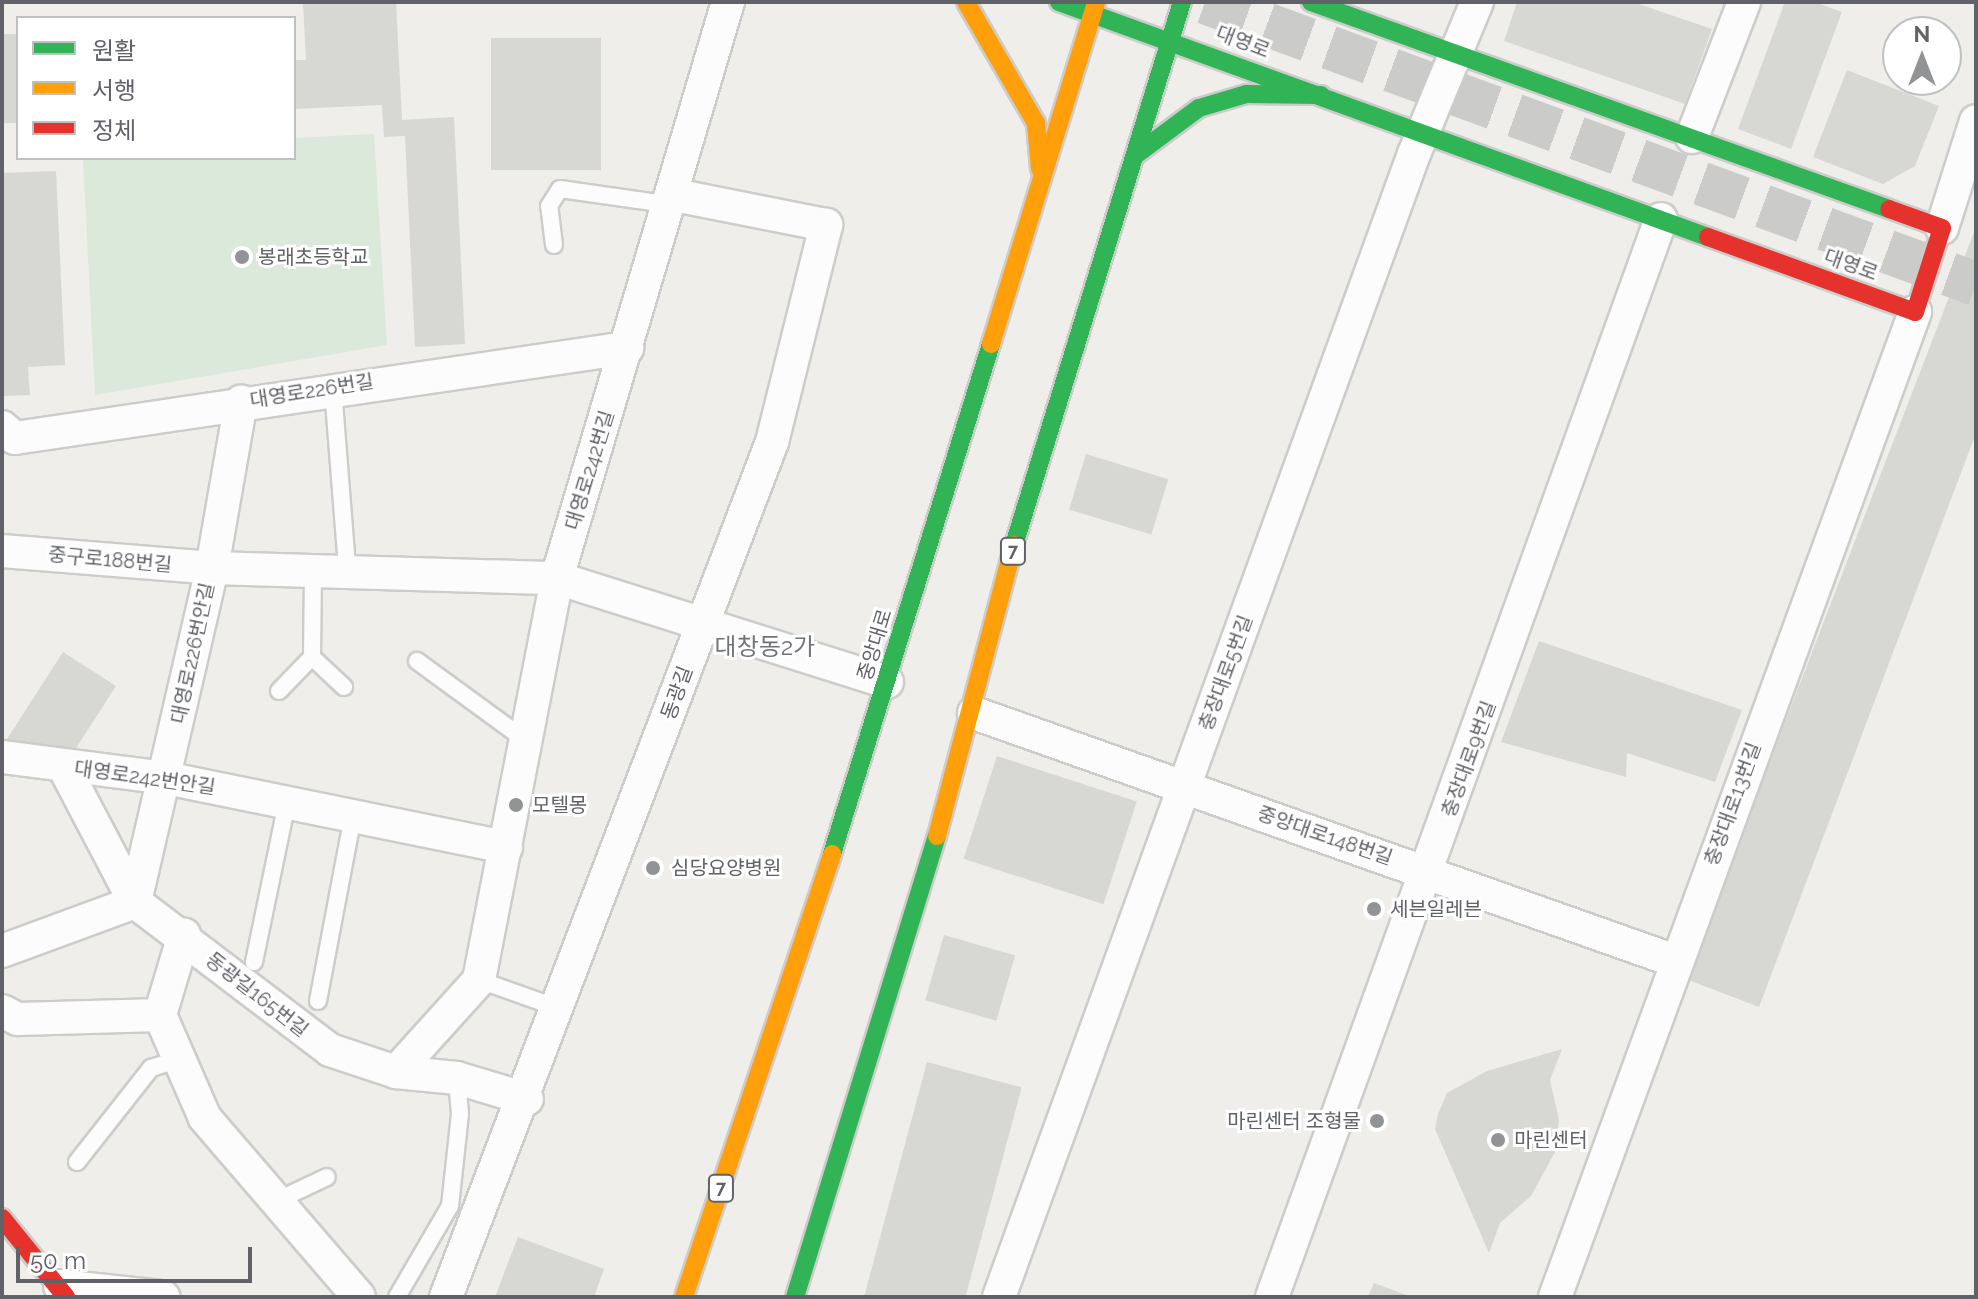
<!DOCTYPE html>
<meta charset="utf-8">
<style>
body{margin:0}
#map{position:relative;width:1978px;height:1299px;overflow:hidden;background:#efeeea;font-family:Raleway,"Noto Sans KR",sans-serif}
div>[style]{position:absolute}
.green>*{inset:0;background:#dae9d9}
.building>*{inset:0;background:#d7d7d4;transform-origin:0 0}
.secondary-tunnel>*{height:44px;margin-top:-22px;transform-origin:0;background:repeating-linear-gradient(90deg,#cbcbc9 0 44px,transparent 0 66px)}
.roads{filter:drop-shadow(2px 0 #cccccb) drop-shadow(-2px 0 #cccccb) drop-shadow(0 2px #cccccb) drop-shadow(0 -2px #cccccb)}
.lane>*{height:16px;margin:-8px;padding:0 8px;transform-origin:8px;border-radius:8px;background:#fdfcfc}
.street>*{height:32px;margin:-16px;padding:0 16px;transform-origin:16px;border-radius:16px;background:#fdfcfc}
.fast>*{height:18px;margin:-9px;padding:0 9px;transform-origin:9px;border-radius:9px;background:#30b455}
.slow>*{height:18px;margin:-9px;padding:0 9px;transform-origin:9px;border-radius:9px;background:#ff9f0a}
.jam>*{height:18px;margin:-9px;padding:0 9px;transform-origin:9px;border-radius:9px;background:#e5322d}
.dots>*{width:22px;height:22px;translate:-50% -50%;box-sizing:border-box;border:4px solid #fff;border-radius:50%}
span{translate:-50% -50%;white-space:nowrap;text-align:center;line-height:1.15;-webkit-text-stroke:6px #fff;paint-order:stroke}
.shield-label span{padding:2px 6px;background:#fff;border:2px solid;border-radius:6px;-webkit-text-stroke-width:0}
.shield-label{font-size:18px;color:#606267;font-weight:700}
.street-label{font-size:20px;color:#606267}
.poi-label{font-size:20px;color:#606267}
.left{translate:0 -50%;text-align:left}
.right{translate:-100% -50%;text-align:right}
.quarter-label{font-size:24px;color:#717479}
.frame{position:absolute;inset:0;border:4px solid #606267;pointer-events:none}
.legend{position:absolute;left:16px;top:16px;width:280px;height:144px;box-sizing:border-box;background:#fff;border:2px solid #bfc0c2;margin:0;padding:10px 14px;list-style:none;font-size:24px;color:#606267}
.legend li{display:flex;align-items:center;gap:16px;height:40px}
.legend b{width:40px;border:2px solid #bfc0c2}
.north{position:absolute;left:1882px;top:16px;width:80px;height:80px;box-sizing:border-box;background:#fff;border:2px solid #bfc0c2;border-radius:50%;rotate:0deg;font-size:22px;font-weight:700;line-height:32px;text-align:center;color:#606267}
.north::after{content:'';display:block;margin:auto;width:28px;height:36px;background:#929395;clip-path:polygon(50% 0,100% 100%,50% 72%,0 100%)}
.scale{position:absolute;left:16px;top:1247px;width:236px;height:36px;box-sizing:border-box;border:4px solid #606267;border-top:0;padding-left:10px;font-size:24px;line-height:28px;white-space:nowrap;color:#606267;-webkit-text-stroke:6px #fff;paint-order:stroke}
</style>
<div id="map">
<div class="green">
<i style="clip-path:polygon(374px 134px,387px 345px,95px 395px,83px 158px,294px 158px,294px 138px)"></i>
</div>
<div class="building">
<i style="clip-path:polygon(303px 2px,396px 2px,402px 120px,454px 117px,465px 344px,415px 347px,405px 136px,384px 137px,382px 105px,294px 109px,294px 60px,306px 60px)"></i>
<i style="clip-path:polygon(1517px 2px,1633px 2px,1712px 29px,1685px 104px,1504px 41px)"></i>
<i style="clip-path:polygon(1785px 2px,1814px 2px,1842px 12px,1791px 149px,1738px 129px)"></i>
<i style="left:18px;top:34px;width:89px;height:16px;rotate:90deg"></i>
<i style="left:601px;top:38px;width:132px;height:110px;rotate:90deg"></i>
<i style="clip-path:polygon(1847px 70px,1939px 106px,1915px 166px,1883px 184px,1813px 157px)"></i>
<i style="clip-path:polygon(56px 171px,65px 365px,28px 367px,30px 395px,2px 396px,2px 173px)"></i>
<i style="clip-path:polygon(1976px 227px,1976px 433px,1759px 1007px,1686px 979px)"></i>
<i style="left:1086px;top:454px;width:86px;height:58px;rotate:17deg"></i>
<i style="clip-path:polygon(1539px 641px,1742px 710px,1715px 782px,1627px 753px,1626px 777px,1501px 742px)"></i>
<i style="clip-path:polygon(63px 652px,116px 686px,71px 756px,30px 754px,7px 739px)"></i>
<i style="left:997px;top:756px;width:147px;height:108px;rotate:18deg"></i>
<i style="left:944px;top:935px;width:74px;height:68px;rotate:16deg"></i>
<i style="clip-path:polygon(1562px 1049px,1550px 1080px,1559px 1120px,1555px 1152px,1531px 1196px,1500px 1223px,1489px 1253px,1435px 1129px,1438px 1114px,1447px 1093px,1487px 1071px)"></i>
<i style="left:927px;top:1062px;width:98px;height:244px;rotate:15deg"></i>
<i style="clip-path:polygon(518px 1237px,604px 1269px,594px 1297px,495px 1297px)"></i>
<i style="clip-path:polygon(1374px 1283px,1412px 1297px,1368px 1297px)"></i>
</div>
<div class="secondary-tunnel">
<i style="left:1205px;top:2px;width:821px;rotate:20.09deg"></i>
</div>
<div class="roads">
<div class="lane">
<i style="left:554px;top:245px;width:39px;rotate:-97deg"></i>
<i style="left:549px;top:206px;width:20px;rotate:-57deg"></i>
<i style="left:560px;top:189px;width:113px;rotate:8.1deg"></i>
<i style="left:333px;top:389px;width:180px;rotate:85.5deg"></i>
<i style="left:312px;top:657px;width:44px;rotate:43.2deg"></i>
<i style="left:417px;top:661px;width:132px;rotate:36.1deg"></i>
<i style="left:279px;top:691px;width:47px;rotate:-45.9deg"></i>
<i style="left:312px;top:657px;width:85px;rotate:-89.3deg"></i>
<i style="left:254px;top:962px;width:163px;rotate:-78.3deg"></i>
<i style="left:479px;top:980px;width:87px;rotate:19.5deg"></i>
<i style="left:318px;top:1001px;width:188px;rotate:-79.3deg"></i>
<i style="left:77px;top:1162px;width:120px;rotate:-51.8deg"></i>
<i style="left:151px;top:1068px;width:31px;rotate:-17deg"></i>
<i style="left:276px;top:1201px;width:56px;rotate:-25.2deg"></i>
<i style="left:397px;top:1297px;width:105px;rotate:-59.8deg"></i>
<i style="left:450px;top:1206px;width:93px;rotate:-83.8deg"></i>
<i style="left:460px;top:1114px;width:36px;rotate:-95deg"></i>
</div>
<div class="street">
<i style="left:1692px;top:137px;width:145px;rotate:-68.9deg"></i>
<i style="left:1942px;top:228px;width:112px;rotate:-72.4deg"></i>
<i style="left:2px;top:427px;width:17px;rotate:40deg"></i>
<i style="left:15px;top:438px;width:619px;rotate:-8.37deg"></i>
<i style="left:2px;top:551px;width:211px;rotate:4.6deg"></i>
<i style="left:212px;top:568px;width:345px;rotate:1.7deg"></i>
<i style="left:557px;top:578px;width:346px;rotate:17.5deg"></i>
<i style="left:974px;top:713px;width:744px;rotate:19.48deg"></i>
<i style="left:2px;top:757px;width:165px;rotate:7.3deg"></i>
<i style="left:166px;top:778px;width:347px;rotate:11.5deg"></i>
<i style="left:64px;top:767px;width:153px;rotate:62.3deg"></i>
<i style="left:135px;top:902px;width:343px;rotate:-77deg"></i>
<i style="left:212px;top:568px;width:169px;rotate:-80.1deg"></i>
<i style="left:2px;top:951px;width:142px;rotate:-20.2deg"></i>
<i style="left:135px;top:902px;width:245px;rotate:37.2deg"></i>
<i style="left:330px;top:1050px;width:70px;rotate:18.4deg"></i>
<i style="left:396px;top:1072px;width:61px;rotate:5.6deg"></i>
<i style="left:457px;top:1078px;width:73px;rotate:16.7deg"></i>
<i style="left:2px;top:1011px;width:18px;rotate:27deg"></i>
<i style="left:18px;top:1019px;width:142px;rotate:-1.6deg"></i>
<i style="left:160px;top:1015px;width:112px;rotate:66.4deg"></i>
<i style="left:205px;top:1118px;width:236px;rotate:49.3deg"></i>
<i style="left:160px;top:1015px;width:84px;rotate:-73.3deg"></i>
<i style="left:396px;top:1072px;width:124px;rotate:-47.9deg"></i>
<i style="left:479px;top:980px;width:409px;rotate:-79deg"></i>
<i style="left:557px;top:578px;width:601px;rotate:-73.47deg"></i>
<i style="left:60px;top:1286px;width:104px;rotate:6.1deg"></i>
<i style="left:446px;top:1297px;width:915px;rotate:-69.13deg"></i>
<i style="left:772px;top:442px;width:224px;rotate:-76deg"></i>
<i style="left:826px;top:225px;width:154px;rotate:-168.8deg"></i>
<i style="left:999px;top:1297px;width:1216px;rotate:-70.05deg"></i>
<i style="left:1414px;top:154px;width:165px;rotate:-67.5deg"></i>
<i style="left:1272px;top:1297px;width:1146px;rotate:-70.16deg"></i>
<i style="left:1555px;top:1297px;width:1049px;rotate:-69.92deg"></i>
</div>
<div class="fast">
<i style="left:1059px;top:2px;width:690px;rotate:19.91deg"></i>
<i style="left:1311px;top:2px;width:614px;rotate:19.7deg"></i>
<i style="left:1137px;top:154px;width:77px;rotate:-36.6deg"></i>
<i style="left:1199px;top:108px;width:49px;rotate:-16.6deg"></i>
<i style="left:1246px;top:94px;width:75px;rotate:0.8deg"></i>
<i style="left:1014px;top:545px;width:568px;rotate:-72.81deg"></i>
<i style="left:832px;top:854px;width:534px;rotate:-72.68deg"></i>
<i style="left:795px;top:1297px;width:482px;rotate:-72.9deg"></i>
</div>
<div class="slow">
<i style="left:966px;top:2px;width:140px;rotate:60deg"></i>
<i style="left:1036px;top:123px;width:46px;rotate:85deg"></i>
<i style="left:991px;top:344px;width:358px;rotate:-72.9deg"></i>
<i style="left:937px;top:836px;width:301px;rotate:-75.2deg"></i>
<i style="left:684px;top:1297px;width:467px;rotate:-71.5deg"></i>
</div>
<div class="jam">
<i style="left:1708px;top:237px;width:220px;rotate:19.9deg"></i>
<i style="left:1915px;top:312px;width:88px;rotate:-72.2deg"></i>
<i style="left:1942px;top:228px;width:56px;rotate:-160.3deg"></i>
<i style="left:2px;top:1218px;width:102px;rotate:51deg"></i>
</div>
</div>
<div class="dots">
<i style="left:242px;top:257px;background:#929395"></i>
<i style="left:516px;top:805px;background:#929395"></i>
<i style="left:653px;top:868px;background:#929395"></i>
<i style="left:1374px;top:909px;background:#929395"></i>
<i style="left:1377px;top:1121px;background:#929395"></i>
<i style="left:1498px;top:1140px;background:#929395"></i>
</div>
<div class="shield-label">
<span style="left:1013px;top:551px">7</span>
<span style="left:721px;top:1188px">7</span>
</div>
<div class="street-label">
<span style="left:1243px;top:42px;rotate:21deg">대영로</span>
<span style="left:1851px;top:265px;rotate:20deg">대영로</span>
<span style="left:312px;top:391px;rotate:-9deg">대영로226번길</span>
<span style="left:590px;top:470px;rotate:-73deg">대영로242번길</span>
<span style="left:110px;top:560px;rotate:5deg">중구로188번길</span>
<span style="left:875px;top:645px;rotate:-73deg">중앙대로</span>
<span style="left:193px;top:653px;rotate:-78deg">대영로226번안길</span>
<span style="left:1226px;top:673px;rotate:-70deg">충장대로5번길</span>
<span style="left:677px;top:693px;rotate:-70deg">동광길</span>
<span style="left:1469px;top:759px;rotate:-70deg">충장대로9번길</span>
<span style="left:145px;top:778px;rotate:8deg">대영로242번안길</span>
<span style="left:1733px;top:804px;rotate:-70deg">충장대로13번길</span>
<span style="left:1325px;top:836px;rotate:19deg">중앙대로148번길</span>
<span style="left:257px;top:995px;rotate:38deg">동광길165번길</span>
</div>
<div class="poi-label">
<span class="left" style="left:258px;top:257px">봉래초등학교</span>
<span class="left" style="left:532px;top:805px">모텔몽</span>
<span class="left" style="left:671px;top:868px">심당요양병원</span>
<span class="left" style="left:1390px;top:909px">세븐일레븐</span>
<span class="right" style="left:1361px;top:1121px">마린센터 조형물</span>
<span class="left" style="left:1514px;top:1140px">마린센터</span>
</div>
<div class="quarter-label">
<span style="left:765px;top:647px">대창동2가</span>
</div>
<div class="frame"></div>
<ul class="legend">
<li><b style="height:10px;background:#30b455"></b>원활</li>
<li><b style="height:10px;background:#ff9f0a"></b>서행</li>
<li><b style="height:10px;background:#e5322d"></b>정체</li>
</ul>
<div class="north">N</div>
<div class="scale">50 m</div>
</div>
